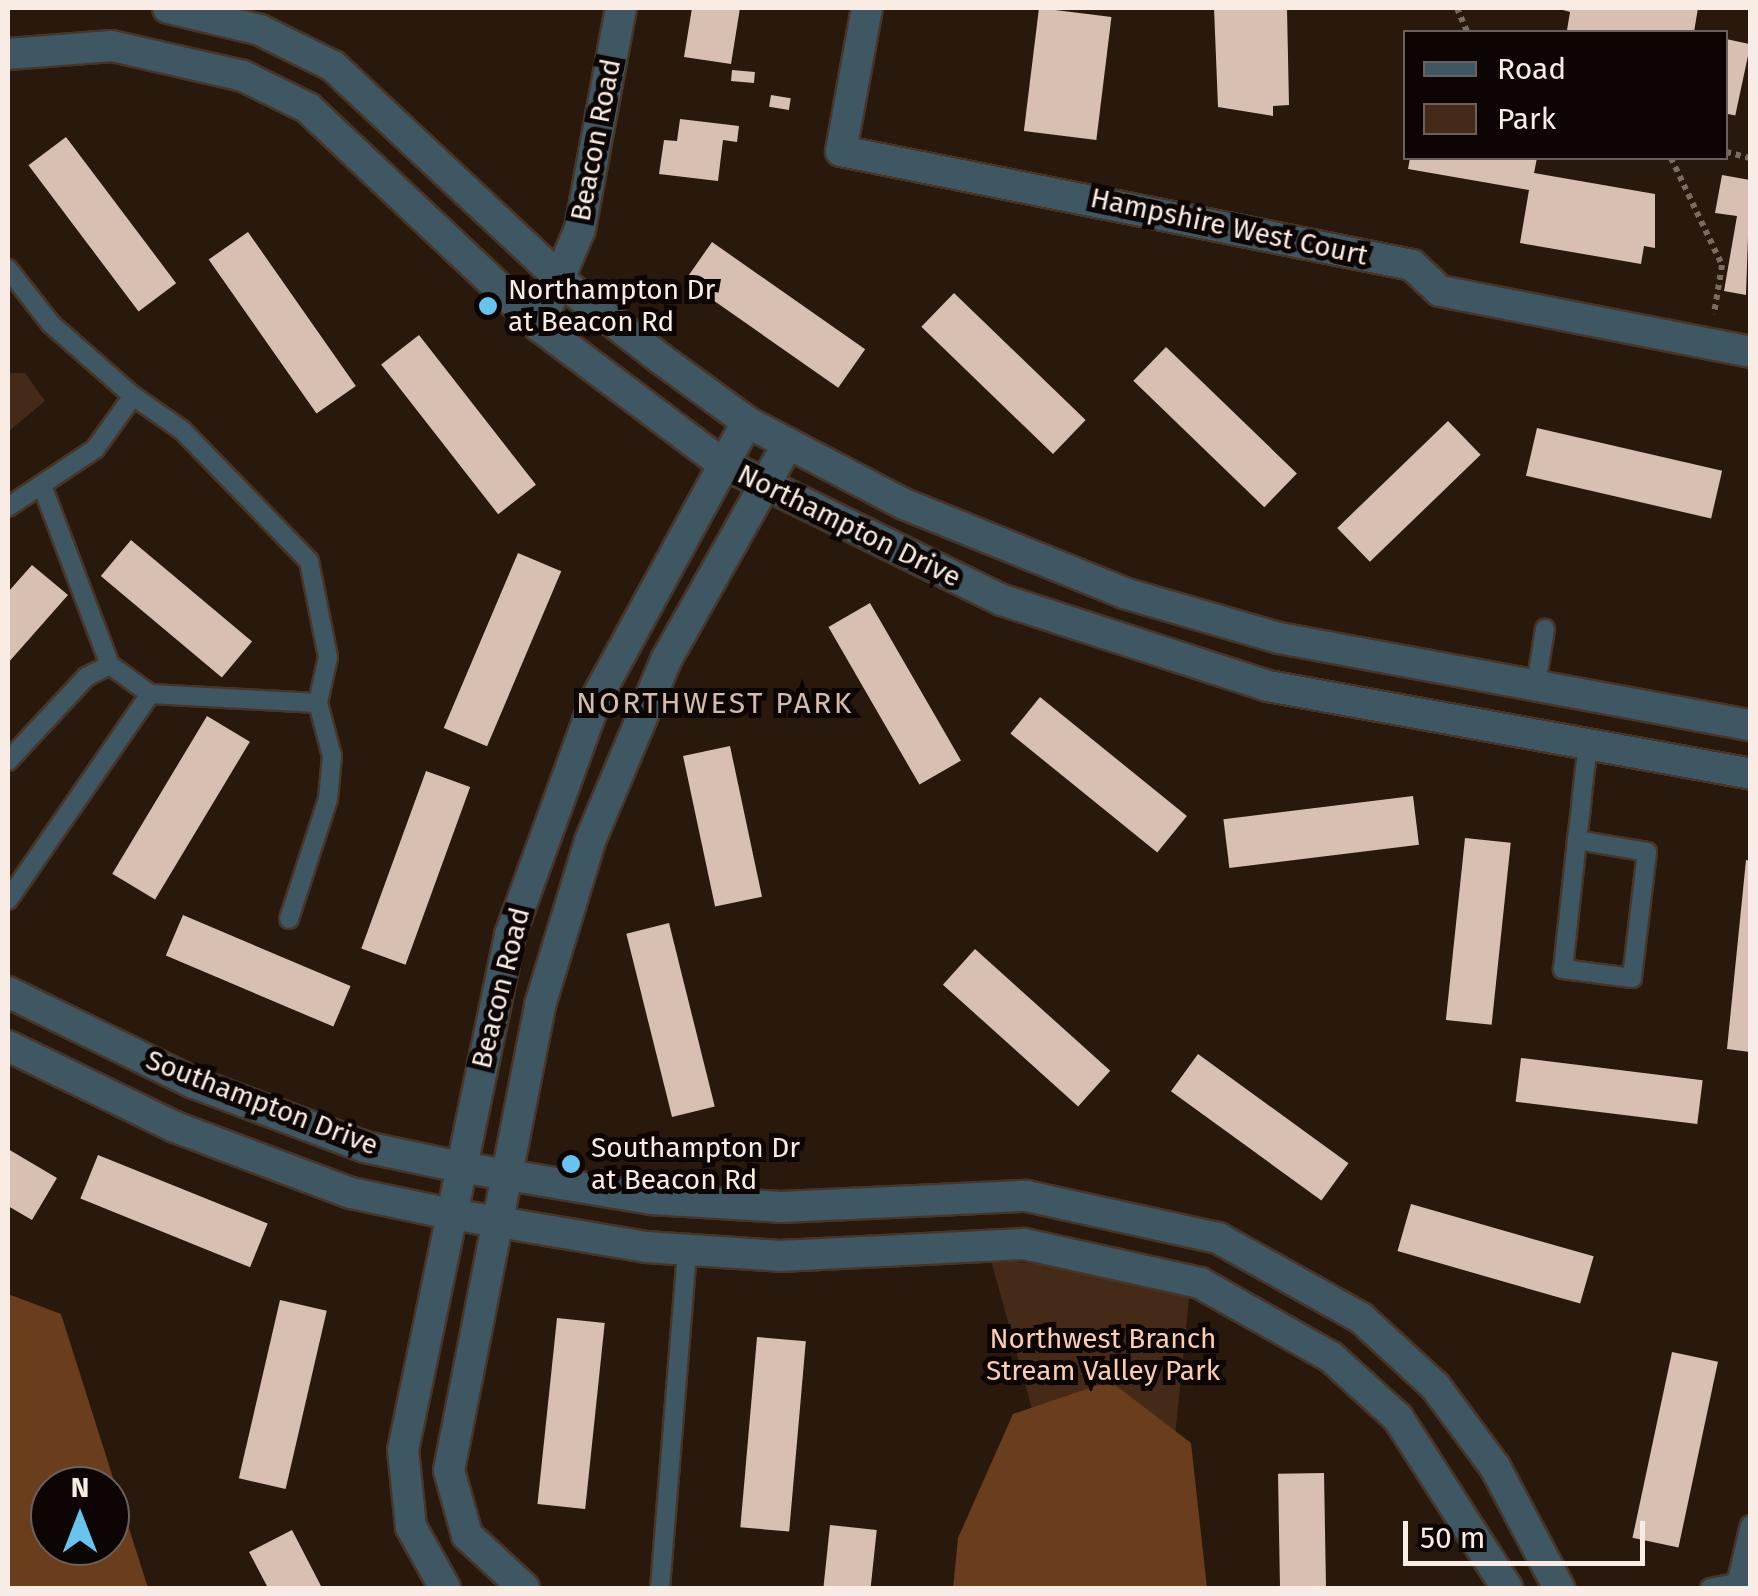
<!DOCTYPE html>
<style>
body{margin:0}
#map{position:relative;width:1758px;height:1596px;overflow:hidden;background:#29180c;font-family:"Fira Sans",sans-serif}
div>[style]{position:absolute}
.green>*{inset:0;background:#452a18}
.forest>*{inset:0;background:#6a3d1d}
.building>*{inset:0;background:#d7c0b1;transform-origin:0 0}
.path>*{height:6px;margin-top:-3px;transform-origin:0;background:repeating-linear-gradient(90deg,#7b6c62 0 5px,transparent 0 10px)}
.roads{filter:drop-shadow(2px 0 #46362a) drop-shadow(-2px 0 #46362a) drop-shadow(0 2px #46362a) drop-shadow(0 -2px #46362a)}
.service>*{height:18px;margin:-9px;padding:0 9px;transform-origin:9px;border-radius:9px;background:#3f5763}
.minor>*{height:30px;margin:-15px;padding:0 15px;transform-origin:15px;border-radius:15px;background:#3f5763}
.dots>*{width:28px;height:28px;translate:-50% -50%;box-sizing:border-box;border:5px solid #0c0503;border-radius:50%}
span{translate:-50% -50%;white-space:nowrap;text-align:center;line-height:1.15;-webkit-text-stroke:10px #0c0503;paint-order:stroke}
.street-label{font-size:28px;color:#f8ece4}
.poi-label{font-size:28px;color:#f8ece4}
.left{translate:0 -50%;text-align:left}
.park-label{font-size:28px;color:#fcceb1}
.neighbourhood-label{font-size:30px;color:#d3bbad;letter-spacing:2.5px}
.frame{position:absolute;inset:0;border:10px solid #f8ece4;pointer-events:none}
.legend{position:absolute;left:1403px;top:30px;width:325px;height:130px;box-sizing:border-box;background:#0c0503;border:2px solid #6a615d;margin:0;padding:12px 18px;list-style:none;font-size:30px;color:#f8ece4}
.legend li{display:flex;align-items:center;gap:20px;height:50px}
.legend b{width:50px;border:2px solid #6a615d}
.north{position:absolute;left:30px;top:1466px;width:100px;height:100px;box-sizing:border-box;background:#0c0503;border:2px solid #6a615d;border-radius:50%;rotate:0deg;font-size:28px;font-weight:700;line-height:40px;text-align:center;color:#f8ece4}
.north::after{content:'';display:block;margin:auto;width:35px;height:45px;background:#66c4ef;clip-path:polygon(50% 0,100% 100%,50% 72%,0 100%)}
.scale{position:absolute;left:1403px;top:1521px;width:242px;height:45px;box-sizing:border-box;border:5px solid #f8ece4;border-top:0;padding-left:12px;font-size:30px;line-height:35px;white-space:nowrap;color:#f8ece4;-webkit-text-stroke:8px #0c0503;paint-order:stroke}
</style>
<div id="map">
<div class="green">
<i style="clip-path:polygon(8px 373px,25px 373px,45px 401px,8px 432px)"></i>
<i style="clip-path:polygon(991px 1260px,1086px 1268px,1189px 1298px,1171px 1476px,1038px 1431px)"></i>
</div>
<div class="forest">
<i style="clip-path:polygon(evenodd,8px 1294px,61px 1314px,148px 1588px,8px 1588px,8px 1294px,50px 1486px,110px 1486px,110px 1546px,50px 1546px,50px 1486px)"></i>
<i style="clip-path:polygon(1110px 1381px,1191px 1443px,1207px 1588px,953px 1588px,958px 1538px,1013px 1414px)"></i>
</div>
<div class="building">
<i style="clip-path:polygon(692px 8px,740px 8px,731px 64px,684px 57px)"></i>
<i style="left:1039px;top:8px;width:73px;height:124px;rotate:7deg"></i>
<i style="clip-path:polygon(1214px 8px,1287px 8px,1289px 105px,1273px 106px,1273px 116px,1218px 107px)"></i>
<i style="clip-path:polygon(1556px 8px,1698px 8px,1694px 32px,1567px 30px,1570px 12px)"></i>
<i style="left:1726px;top:39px;width:25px;height:73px;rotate:12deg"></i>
<i style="left:732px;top:70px;width:23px;height:11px;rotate:5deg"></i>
<i style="left:771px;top:95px;width:20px;height:12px;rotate:9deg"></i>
<i style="clip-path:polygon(680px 119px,739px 126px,737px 142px,723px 140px,718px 181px,659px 174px,664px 140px,677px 141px)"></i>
<i style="left:66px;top:137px;width:183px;height:47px;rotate:53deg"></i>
<i style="clip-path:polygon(1410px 158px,1537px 158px,1534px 173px,1655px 194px,1655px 248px,1644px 246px,1641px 264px,1520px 243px,1529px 190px,1408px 169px)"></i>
<i style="clip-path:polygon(1722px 175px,1750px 180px,1746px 295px,1724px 291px,1737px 216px,1715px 213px)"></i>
<i style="left:248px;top:232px;width:188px;height:48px;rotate:55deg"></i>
<i style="left:712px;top:242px;width:187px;height:47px;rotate:35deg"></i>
<i style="left:954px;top:293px;width:183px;height:47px;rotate:44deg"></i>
<i style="left:419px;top:335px;width:190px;height:48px;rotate:52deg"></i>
<i style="left:1166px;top:347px;width:182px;height:47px;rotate:44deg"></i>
<i style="left:1448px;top:421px;width:47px;height:154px;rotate:46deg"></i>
<i style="left:1537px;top:428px;width:190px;height:49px;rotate:13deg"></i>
<i style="left:131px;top:540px;width:158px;height:47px;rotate:40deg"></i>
<i style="left:518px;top:553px;width:47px;height:190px;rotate:23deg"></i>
<i style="clip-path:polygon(32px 565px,68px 595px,8px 663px,8px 592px)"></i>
<i style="left:870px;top:603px;width:182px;height:48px;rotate:60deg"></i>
<i style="left:1040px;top:697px;width:189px;height:47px;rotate:39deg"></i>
<i style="left:207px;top:716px;width:50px;height:184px;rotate:31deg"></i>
<i style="left:730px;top:746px;width:154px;height:48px;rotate:78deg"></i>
<i style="left:426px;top:771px;width:47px;height:189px;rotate:20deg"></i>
<i style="left:1413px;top:796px;width:49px;height:191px;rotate:83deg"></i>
<i style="left:1465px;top:838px;width:46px;height:183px;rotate:6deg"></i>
<i style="clip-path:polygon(1746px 860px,1750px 861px,1750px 1052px,1727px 1049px)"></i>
<i style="left:183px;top:915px;width:182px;height:44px;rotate:23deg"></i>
<i style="left:669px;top:923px;width:189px;height:44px;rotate:76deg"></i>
<i style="left:975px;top:949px;width:182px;height:48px;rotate:42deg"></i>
<i style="left:1198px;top:1054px;width:186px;height:46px;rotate:36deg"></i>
<i style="left:1521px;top:1058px;width:183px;height:44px;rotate:7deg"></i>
<i style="clip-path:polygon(8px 1149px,57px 1178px,32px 1220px,8px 1206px)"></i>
<i style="left:98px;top:1155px;width:183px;height:47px;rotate:22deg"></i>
<i style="left:1411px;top:1204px;width:190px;height:49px;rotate:16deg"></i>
<i style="left:280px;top:1300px;width:48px;height:183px;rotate:13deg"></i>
<i style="left:557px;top:1318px;width:48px;height:187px;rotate:6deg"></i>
<i style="left:757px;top:1337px;width:49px;height:191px;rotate:5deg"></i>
<i style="left:1672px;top:1352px;width:47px;height:190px;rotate:12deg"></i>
<i style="left:1324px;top:1473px;width:115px;height:46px;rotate:89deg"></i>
<i style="left:830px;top:1525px;width:47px;height:63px;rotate:6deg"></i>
<i style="clip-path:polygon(292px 1530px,322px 1588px,268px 1588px,249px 1552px)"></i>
</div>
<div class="path">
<i style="left:1457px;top:8px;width:26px;rotate:67deg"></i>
<i style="left:1726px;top:152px;width:25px;rotate:14deg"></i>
<i style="left:1671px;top:158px;width:119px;rotate:64.5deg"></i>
<i style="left:1722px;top:265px;width:50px;rotate:99.3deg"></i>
</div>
<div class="roads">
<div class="service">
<i style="left:8px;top:269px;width:70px;rotate:52deg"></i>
<i style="left:51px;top:324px;width:109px;rotate:41.3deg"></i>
<i style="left:43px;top:488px;width:189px;rotate:69.3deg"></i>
<i style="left:110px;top:665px;width:49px;rotate:35.9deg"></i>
<i style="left:150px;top:694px;width:168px;rotate:3.1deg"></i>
<i style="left:8px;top:507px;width:105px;rotate:-33.7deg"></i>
<i style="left:95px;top:449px;width:65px;rotate:-54.4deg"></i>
<i style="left:133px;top:396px;width:60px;rotate:34.8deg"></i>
<i style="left:182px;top:430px;width:182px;rotate:45.9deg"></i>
<i style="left:309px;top:561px;width:98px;rotate:78.8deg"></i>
<i style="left:328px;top:657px;width:47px;rotate:102.3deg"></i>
<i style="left:318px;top:703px;width:55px;rotate:75.2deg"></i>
<i style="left:332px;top:756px;width:43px;rotate:95.3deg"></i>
<i style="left:328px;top:799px;width:126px;rotate:108deg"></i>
<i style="left:1536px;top:685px;width:57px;rotate:-80.9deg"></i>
<i style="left:8px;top:761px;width:115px;rotate:-47.1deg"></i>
<i style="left:86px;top:677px;width:27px;rotate:-27deg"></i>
<i style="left:1577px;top:840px;width:71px;rotate:9.7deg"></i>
<i style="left:1647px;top:852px;width:127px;rotate:96.8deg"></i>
<i style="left:1632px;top:978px;width:70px;rotate:-172.6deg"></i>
<i style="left:1563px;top:969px;width:130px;rotate:-83.8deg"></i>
<i style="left:1577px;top:840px;width:32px;rotate:-83deg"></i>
<i style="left:1581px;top:808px;width:13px;rotate:-86deg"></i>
<i style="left:1582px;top:795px;width:51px;rotate:-83.3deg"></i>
<i style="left:8px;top:900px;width:250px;rotate:-55.4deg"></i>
<i style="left:1738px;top:1576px;width:52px;rotate:-76.8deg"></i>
<i style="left:660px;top:1588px;width:339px;rotate:-85.4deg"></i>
<i style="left:1710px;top:1588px;width:41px;rotate:-11.3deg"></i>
</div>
<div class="minor">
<i style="left:168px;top:8px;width:95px;rotate:13.4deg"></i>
<i style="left:260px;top:30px;width:81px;rotate:26.3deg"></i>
<i style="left:333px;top:66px;width:328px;rotate:43.1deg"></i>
<i style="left:572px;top:290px;width:113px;rotate:37.8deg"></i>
<i style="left:661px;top:359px;width:107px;rotate:36.2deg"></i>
<i style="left:747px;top:422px;width:177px;rotate:27.6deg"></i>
<i style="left:904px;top:504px;width:237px;rotate:22deg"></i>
<i style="left:1124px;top:593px;width:161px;rotate:16.2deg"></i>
<i style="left:1279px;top:638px;width:479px;rotate:10.5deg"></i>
<i style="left:867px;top:8px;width:145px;rotate:100.3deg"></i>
<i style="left:841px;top:151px;width:582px;rotate:11.29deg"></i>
<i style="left:1412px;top:265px;width:38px;rotate:43deg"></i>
<i style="left:1440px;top:291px;width:316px;rotate:11.1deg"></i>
<i style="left:8px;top:54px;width:104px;rotate:-4.4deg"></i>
<i style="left:112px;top:46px;width:134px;rotate:12.9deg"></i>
<i style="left:243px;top:76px;width:72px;rotate:26.2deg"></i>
<i style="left:308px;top:108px;width:318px;rotate:43.3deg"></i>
<i style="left:539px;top:326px;width:226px;rotate:36.9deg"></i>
<i style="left:720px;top:462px;width:314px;rotate:26.1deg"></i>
<i style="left:1002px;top:600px;width:280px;rotate:17.9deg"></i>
<i style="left:1268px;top:686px;width:490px;rotate:10.3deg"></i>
<i style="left:539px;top:326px;width:105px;rotate:-67.1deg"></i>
<i style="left:580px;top:229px;width:225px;rotate:-79.5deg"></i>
<i style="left:8px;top:992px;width:207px;rotate:26.1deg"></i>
<i style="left:194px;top:1083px;width:183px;rotate:20.5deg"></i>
<i style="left:365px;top:1147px;width:97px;rotate:11.9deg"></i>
<i style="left:460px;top:1167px;width:195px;rotate:9.5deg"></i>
<i style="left:652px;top:1199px;width:129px;rotate:3.5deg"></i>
<i style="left:781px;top:1207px;width:246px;rotate:-2.6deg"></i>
<i style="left:1027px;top:1196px;width:196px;rotate:12.4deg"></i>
<i style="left:1218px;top:1238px;width:164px;rotate:29.2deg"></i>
<i style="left:1361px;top:1318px;width:100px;rotate:42.6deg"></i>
<i style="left:1435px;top:1386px;width:101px;rotate:53.5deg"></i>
<i style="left:1495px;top:1467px;width:137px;rotate:62.1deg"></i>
<i style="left:8px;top:1046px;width:186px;rotate:25.9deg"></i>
<i style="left:175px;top:1127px;width:188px;rotate:20.6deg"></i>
<i style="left:351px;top:1193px;width:102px;rotate:11.9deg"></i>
<i style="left:451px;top:1214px;width:198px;rotate:9.6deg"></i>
<i style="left:646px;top:1247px;width:134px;rotate:3.8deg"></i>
<i style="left:780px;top:1256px;width:244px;rotate:-2.8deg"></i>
<i style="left:1024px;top:1244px;width:180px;rotate:12.5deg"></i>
<i style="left:1200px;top:1283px;width:150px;rotate:29.5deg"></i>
<i style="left:1331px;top:1357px;width:91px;rotate:42.3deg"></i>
<i style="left:1398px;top:1418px;width:202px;rotate:57.3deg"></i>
<i style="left:445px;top:1588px;width:70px;rotate:-119.1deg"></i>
<i style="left:411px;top:1527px;width:77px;rotate:-95.9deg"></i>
<i style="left:403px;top:1450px;width:526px;rotate:-78.26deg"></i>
<i style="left:510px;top:935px;width:251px;rotate:-70deg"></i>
<i style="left:596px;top:699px;width:315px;rotate:-61.4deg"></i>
<i style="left:524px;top:1588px;width:78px;rotate:-137.1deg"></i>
<i style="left:467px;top:1535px;width:67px;rotate:-105.5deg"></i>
<i style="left:449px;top:1470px;width:474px;rotate:-78.9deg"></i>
<i style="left:540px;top:1005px;width:171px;rotate:-73deg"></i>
<i style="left:590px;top:841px;width:196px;rotate:-67.2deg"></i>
<i style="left:666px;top:660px;width:247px;rotate:-60.6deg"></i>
</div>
</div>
<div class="dots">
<i style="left:488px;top:306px;background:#66c4ef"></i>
<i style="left:571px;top:1164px;background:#66c4ef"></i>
</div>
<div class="street-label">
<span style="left:596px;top:140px;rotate:-79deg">Beacon Road</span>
<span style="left:1229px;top:227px;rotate:12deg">Hampshire West Court</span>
<span style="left:849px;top:526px;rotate:26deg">Northampton Drive</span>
<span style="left:501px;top:988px;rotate:-76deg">Beacon Road</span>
<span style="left:262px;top:1103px;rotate:21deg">Southampton Drive</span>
</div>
<div class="poi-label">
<span class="left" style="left:508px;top:306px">Northampton Dr<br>at Beacon Rd</span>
<span class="left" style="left:591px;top:1164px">Southampton Dr<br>at Beacon Rd</span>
</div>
<div class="park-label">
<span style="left:1103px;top:1355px">Northwest Branch<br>Stream Valley Park</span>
</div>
<div class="neighbourhood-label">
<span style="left:715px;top:703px">NORTHWEST PARK</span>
</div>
<div class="frame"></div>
<ul class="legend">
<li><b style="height:12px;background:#3f5763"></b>Road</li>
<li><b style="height:28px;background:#452a18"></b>Park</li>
</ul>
<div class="north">N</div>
<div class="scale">50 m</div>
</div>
